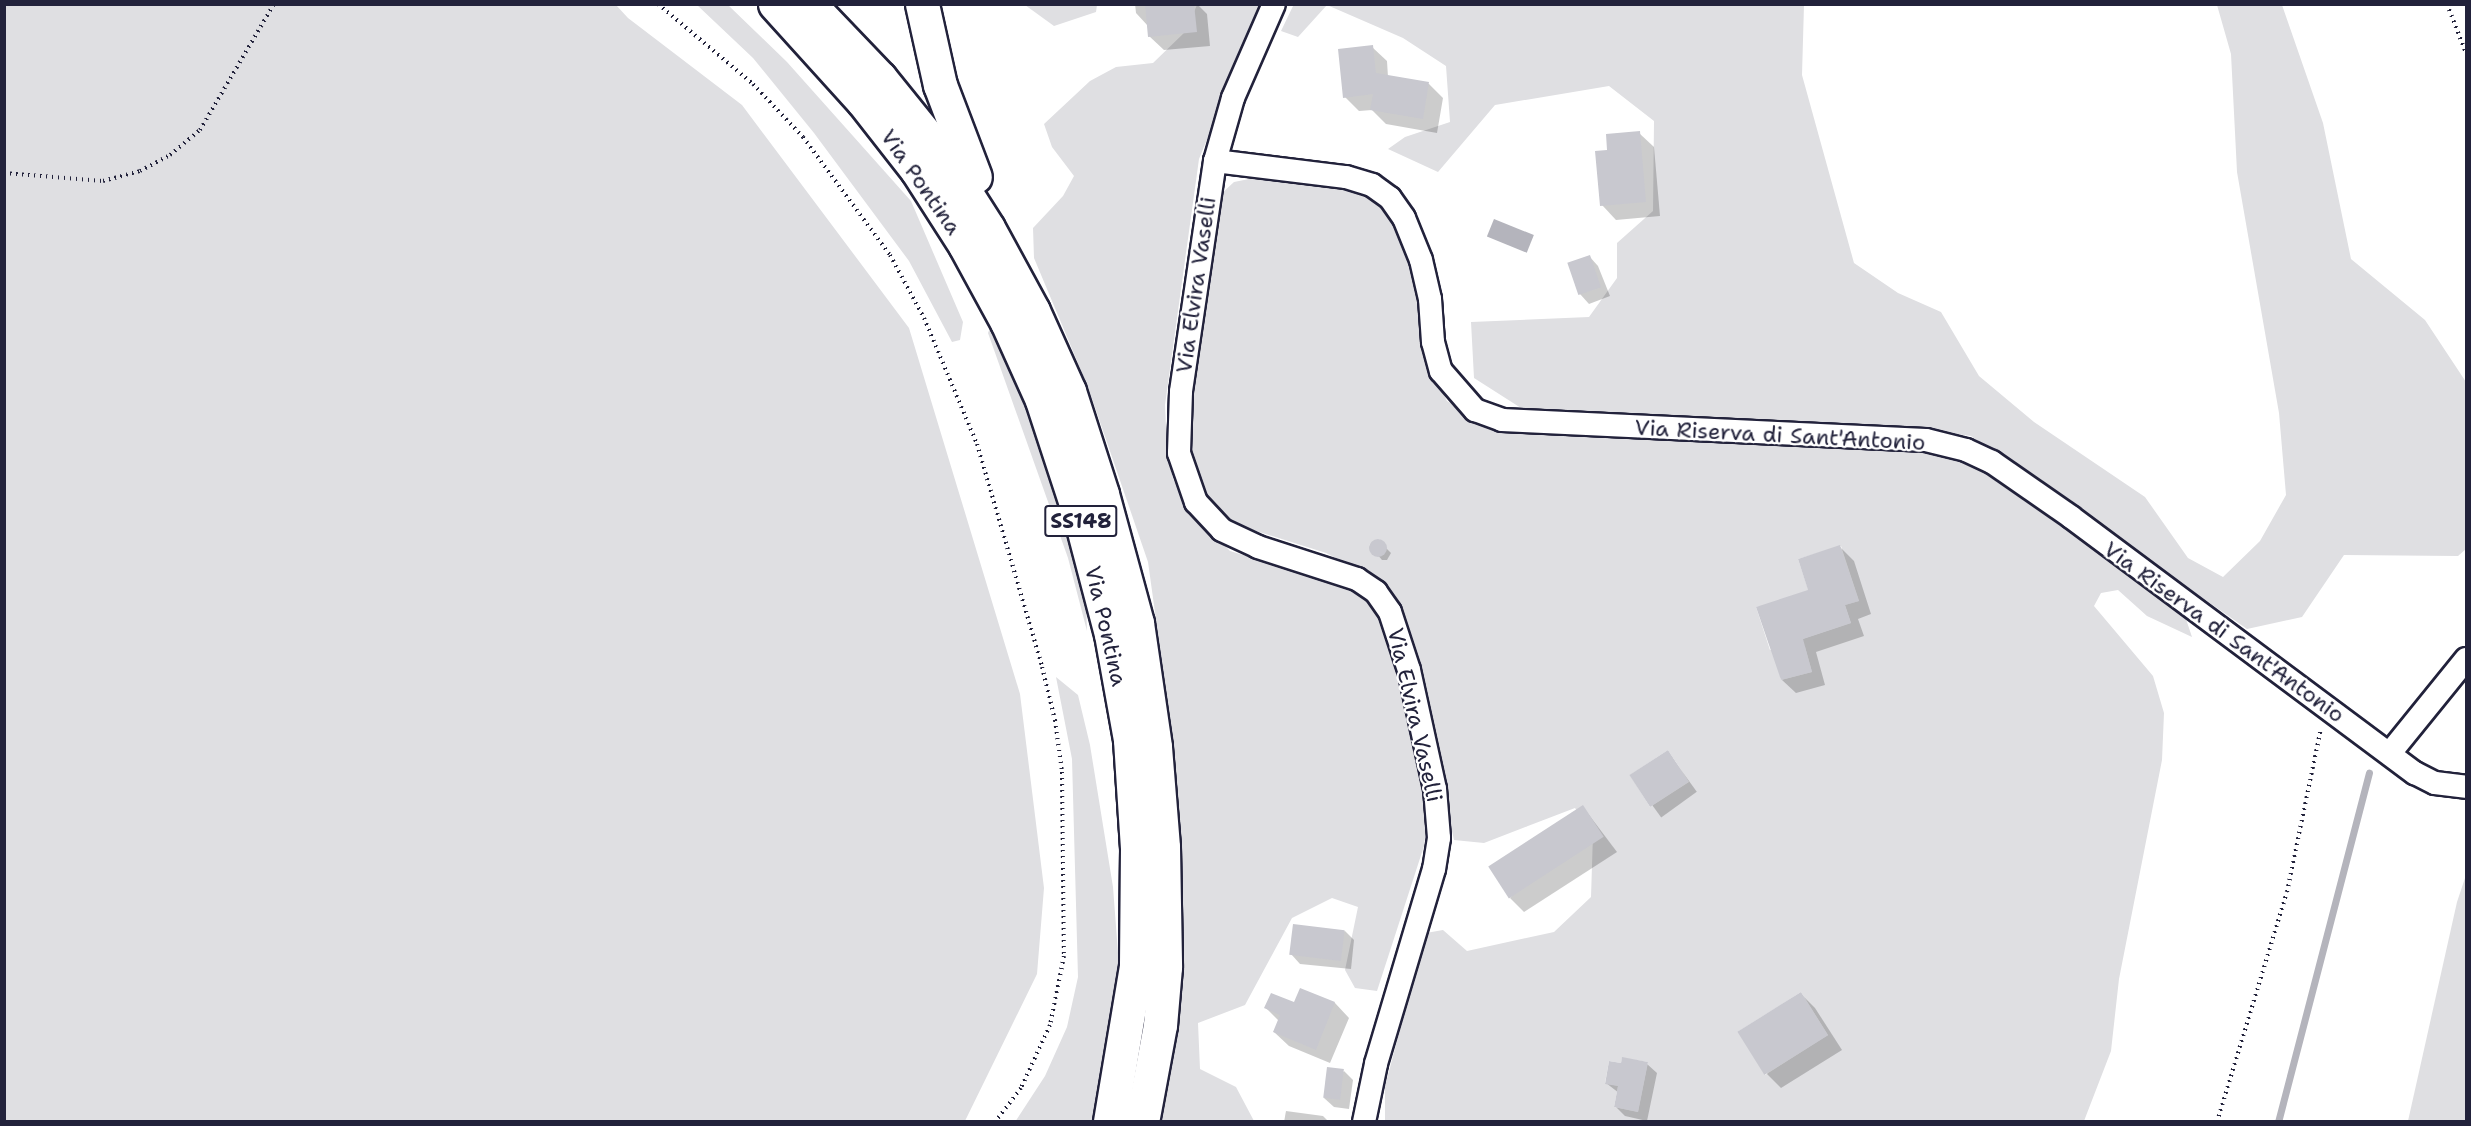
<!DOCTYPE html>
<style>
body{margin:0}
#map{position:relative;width:2471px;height:1126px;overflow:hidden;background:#fff;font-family:"Shantell Sans",sans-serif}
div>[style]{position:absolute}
.green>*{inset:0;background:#dfdfe2}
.water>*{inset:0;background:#b4b4bc;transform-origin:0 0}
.shadow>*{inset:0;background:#0003;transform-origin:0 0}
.stream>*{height:7px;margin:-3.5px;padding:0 3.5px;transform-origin:3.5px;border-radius:3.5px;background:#b4b4bc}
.building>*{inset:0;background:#c8c8cf;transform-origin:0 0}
.round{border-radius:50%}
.path>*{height:4px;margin-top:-2px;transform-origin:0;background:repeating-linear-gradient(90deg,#22223b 0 1.5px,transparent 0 6px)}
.roads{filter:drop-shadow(2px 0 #22223b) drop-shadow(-2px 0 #22223b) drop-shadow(0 2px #22223b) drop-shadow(0 -2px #22223b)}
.minor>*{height:22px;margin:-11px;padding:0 11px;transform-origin:11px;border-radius:11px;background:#fff}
.highway>*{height:33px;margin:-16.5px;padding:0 16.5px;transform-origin:16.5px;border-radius:16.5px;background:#fff}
span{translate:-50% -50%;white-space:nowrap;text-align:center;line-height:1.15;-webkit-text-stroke:4.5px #fff;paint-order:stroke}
.shield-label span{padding:2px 4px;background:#fff;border:2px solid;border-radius:4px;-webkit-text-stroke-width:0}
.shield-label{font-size:21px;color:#22223b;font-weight:700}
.street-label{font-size:22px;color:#22223b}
.frame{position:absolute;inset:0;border:6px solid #22223b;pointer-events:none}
</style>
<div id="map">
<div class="green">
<i style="clip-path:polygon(5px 4px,616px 5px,628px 18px,742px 105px,909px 328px,1020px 694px,1044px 888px,1037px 974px,965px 1121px,5px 1121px)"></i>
<i style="clip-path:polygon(1294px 4px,1804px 5px,1802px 75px,1854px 263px,1898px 293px,1941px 312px,1979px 376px,2034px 422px,2145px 497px,2188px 558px,2223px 577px,2260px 541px,2286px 495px,2279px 413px,2237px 172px,2231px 54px,2217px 5px,2282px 5px,2323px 123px,2351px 259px,2425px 320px,2466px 382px,2466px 549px,2458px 556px,2344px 555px,2302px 617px,2247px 629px,1971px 436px,1913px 428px,1521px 408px,1474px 378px,1471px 322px,1589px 317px,1617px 278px,1617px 243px,1653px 211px,1654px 121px,1609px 86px,1495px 105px,1438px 172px,1388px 149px,1405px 137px,1450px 122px,1446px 66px,1403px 38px,1327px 5px,1298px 37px,1281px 31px)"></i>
<i style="clip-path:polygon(697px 5px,728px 5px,787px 62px,911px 201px,963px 322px,960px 340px,952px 342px,909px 261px,814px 133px,753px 58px)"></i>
<i style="clip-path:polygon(1025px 5px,1097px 5px,1096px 12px,1054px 26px)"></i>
<i style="clip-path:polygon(1197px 5px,1262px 5px,1199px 159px,1165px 405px,1167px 449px,1173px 479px,1188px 508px,1230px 551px,1363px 591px,1379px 611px,1429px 801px,1424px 846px,1377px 991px,1355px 988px,1345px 970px,1358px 907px,1332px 898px,1292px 918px,1245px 1005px,1198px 1023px,1200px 1069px,1236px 1087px,1254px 1121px,1155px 1121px,1178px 878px,1173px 742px,1148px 562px,1088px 387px,1034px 258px,1033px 228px,1063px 196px,1074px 176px,1052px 147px,1044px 124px,1090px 81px,1116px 67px,1153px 63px,1185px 32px)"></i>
<i style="clip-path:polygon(evenodd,1259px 177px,1371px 193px,1392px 212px,1411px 249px,1430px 369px,1447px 401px,1472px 416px,1945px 451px,2017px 484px,2185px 616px,2192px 637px,2147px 616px,2118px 590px,2101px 593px,2094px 606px,2153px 676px,2164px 713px,2162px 760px,2119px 979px,2111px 1051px,2084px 1121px,1385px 1121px,1385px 1086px,1426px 933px,1443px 930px,1467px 951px,1554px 932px,1591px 897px,1593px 834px,1575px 808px,1484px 843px,1454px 840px,1405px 621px,1383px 582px,1326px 553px,1228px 522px,1204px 499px,1186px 443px,1210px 253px,1221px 194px,1234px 182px,1259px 177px,1379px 539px,1386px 549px,1376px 556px,1369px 545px,1379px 539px,1259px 177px,1841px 546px,1859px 601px,1845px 605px,1851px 623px,1770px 650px,1756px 607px,1811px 598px,1798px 559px,1841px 546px,1259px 177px,1805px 647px,1812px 672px,1781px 680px,1775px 655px,1805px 647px,1259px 177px,1668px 750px,1689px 782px,1650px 807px,1630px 775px,1668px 750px,1259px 177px,1801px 992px,1828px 1035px,1765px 1075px,1739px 1031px,1801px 992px,1259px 177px,1622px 1058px,1648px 1062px,1638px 1112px,1614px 1107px,1618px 1086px,1605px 1083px,1609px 1061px,1621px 1063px,1622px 1058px)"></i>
<i style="clip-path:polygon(992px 323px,1042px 435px,1086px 603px,1087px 631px,1068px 558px,988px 333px)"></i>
<i style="clip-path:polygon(1056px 677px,1078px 695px,1090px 745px,1113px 887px,1120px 979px,1102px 1093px,1093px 1121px,1015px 1122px,1045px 1076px,1067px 1027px,1078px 977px,1072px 759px)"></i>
<i style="clip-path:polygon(2466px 875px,2466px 1121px,2408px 1121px,2457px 902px)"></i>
</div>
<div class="water">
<i style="left:1494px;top:219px;width:43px;height:19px;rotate:22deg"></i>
</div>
<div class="shadow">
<i style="clip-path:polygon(1135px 4px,1197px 4px,1207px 14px,1210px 46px,1164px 50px,1149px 36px,1148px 26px,1136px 13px)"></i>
<i style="clip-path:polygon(1372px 47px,1387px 61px,1388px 77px,1429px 84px,1443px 98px,1437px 133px,1386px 124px,1372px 110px,1359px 111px,1345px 97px)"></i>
<i style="clip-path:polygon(1639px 133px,1654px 147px,1660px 216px,1616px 220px,1602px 205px,1609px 152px)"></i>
<i style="clip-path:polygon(1589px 256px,1598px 266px,1610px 296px,1589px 304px,1580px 294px)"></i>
<i style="clip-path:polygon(1379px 541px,1391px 553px,1387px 560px,1382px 560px,1370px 546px)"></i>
<i style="clip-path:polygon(1840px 547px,1854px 561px,1871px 614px,1858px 619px,1864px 636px,1816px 652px,1825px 685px,1796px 693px,1782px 680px,1810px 591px)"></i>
<i style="left:1668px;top:752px;width:49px;height:44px;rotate:54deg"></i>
<i style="clip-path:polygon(1583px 807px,1617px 852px,1524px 912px,1510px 898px)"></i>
<i style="clip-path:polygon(1345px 931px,1354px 940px,1351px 969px,1300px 964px,1291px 954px)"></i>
<i style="clip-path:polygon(1300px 990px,1335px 1003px,1349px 1018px,1330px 1063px,1289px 1046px,1274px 1032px,1279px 1021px,1266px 1008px,1295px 1004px)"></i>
<i style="clip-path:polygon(1801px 994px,1815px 1008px,1842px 1050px,1781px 1088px,1767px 1074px)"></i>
<i style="clip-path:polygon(1647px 1064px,1657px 1073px,1647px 1121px,1625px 1116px,1616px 1107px,1619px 1093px,1606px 1083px)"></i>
<i style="clip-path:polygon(1344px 1071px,1353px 1080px,1349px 1109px,1334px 1107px,1324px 1098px)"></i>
<i style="clip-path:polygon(1286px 1111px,1323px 1116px,1329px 1122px,1284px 1122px)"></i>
</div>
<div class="stream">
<i style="left:2278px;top:1122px;width:361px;rotate:-75.4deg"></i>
</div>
<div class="building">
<i style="clip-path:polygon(1145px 4px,1194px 4px,1197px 32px,1148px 37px)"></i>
<i style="clip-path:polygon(1373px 45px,1376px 73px,1429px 82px,1423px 119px,1370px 110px,1373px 94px,1343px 98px,1338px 49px)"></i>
<i style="clip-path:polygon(1640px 131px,1646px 202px,1600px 206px,1595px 151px,1607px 150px,1606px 134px)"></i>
<i style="left:1590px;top:255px;width:34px;height:24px;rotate:71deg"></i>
<i class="round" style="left:1369px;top:539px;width:18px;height:18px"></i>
<i style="clip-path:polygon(1840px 545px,1859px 601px,1845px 605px,1851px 623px,1803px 639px,1812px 672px,1781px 680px,1756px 607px,1808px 590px,1798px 559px)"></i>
<i style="left:1668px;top:750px;width:38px;height:46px;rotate:57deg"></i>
<i style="left:1583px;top:805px;width:38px;height:113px;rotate:57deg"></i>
<i style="left:1293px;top:924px;width:52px;height:31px;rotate:7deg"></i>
<i style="clip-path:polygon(1300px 988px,1335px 1002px,1316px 1050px,1273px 1032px,1280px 1015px,1264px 1008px,1271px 993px,1294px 1002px)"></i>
<i style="left:1801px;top:992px;width:51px;height:75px;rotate:58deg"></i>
<i style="clip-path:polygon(1622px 1057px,1648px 1062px,1638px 1112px,1614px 1107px,1618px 1086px,1605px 1084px,1609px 1061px,1621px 1063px)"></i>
<i style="left:1327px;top:1067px;width:17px;height:31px;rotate:7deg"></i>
</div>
<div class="path">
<i style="left:658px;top:4px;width:124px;rotate:40.1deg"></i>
<i style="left:753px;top:84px;width:73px;rotate:46.7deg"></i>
<i style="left:803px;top:137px;width:147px;rotate:53.6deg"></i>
<i style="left:890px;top:255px;width:72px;rotate:61.6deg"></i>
<i style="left:924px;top:318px;width:137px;rotate:67.2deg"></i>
<i style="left:977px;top:444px;width:232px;rotate:73.7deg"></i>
<i style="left:1042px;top:667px;width:55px;rotate:76.2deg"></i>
<i style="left:1055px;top:720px;width:52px;rotate:82.3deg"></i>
<i style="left:1062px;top:772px;width:184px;rotate:89.4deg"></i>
<i style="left:1064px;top:956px;width:70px;rotate:101.5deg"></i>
<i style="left:1050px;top:1025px;width:69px;rotate:114.7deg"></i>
<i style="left:1021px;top:1088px;width:43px;rotate:127.4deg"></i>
<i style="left:2447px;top:4px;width:53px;rotate:68.8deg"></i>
<i style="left:4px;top:173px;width:99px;rotate:4.6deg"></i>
<i style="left:103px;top:181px;width:38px;rotate:-15deg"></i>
<i style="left:140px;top:171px;width:34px;rotate:-28deg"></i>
<i style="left:170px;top:155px;width:39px;rotate:-40deg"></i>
<i style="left:200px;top:130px;width:146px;rotate:-59.6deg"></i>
<i style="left:2217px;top:1122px;width:240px;rotate:-73.1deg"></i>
<i style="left:2287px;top:892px;width:167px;rotate:-78.3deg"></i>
</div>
<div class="roads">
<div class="minor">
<i style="left:1274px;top:4px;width:103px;rotate:113.6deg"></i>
<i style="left:1233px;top:98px;width:66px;rotate:105.9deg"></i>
<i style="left:1215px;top:161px;width:233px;rotate:98.4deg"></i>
<i style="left:1181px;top:392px;width:61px;rotate:91.9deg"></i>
<i style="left:1179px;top:453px;width:52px;rotate:70.9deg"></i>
<i style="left:1196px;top:502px;width:38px;rotate:47deg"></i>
<i style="left:1222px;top:530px;width:40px;rotate:25deg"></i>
<i style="left:1258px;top:547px;width:104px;rotate:17.9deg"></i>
<i style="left:1357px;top:579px;width:23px;rotate:34deg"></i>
<i style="left:1376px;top:592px;width:24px;rotate:55deg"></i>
<i style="left:1390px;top:612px;width:61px;rotate:71.9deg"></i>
<i style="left:1409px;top:670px;width:122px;rotate:77.7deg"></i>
<i style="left:1435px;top:789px;width:49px;rotate:85.3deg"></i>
<i style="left:1439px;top:838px;width:31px;rotate:99deg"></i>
<i style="left:1434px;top:869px;width:203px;rotate:106.6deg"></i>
<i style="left:1376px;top:1064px;width:59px;rotate:101.7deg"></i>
<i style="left:1215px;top:161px;width:132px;rotate:7deg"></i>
<i style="left:1346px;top:177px;width:27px;rotate:17deg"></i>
<i style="left:1372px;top:185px;width:22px;rotate:36deg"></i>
<i style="left:1390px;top:198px;width:24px;rotate:55deg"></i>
<i style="left:1404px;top:218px;width:45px;rotate:68deg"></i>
<i style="left:1421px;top:260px;width:40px;rotate:77deg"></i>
<i style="left:1430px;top:299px;width:43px;rotate:86deg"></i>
<i style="left:1433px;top:342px;width:30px;rotate:75deg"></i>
<i style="left:1441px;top:371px;width:52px;rotate:48.9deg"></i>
<i style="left:1475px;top:410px;width:29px;rotate:20deg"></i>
<i style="left:1502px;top:420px;width:424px;rotate:2.7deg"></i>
<i style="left:1926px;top:440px;width:41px;rotate:14deg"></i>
<i style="left:1966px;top:450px;width:29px;rotate:25deg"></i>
<i style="left:1992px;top:462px;width:96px;rotate:34.8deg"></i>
<i style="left:2071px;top:517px;width:429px;rotate:36.7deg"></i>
<i style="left:2415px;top:773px;width:22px;rotate:27deg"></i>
<i style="left:2435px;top:783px;width:31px;rotate:7deg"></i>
<i style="left:2390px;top:753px;width:121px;rotate:-51deg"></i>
</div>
<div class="highway">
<i style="left:775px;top:4px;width:131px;rotate:47.8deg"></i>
<i style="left:863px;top:101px;width:88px;rotate:52deg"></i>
<i style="left:917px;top:170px;width:89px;rotate:57.4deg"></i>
<i style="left:965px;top:245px;width:88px;rotate:61.4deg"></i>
<i style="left:1007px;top:322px;width:85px;rotate:65.8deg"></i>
<i style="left:1042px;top:400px;width:122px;rotate:71.9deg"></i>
<i style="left:1080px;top:516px;width:122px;rotate:75.3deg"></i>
<i style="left:1111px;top:634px;width:108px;rotate:79.8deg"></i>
<i style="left:1130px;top:740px;width:109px;rotate:86.3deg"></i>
<i style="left:1137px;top:849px;width:117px;rotate:90.5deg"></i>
<i style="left:1136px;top:966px;width:158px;rotate:99.5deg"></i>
<i style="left:809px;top:4px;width:103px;rotate:46.2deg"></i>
<i style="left:880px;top:78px;width:94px;rotate:51.1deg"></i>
<i style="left:939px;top:151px;width:91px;rotate:57.5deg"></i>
<i style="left:988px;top:228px;width:94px;rotate:61.5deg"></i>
<i style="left:1033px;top:311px;width:88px;rotate:65.8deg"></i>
<i style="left:1069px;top:391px;width:108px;rotate:72.2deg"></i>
<i style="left:1102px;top:494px;width:134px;rotate:74.8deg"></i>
<i style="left:1137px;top:623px;width:125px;rotate:81.7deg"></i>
<i style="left:1155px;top:747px;width:100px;rotate:85.4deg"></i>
<i style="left:1163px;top:847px;width:120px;rotate:89deg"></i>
<i style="left:1165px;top:967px;width:58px;rotate:94.9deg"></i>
<i style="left:1160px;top:1025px;width:99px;rotate:100.5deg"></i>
<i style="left:922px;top:4px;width:83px;rotate:77.5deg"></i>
<i style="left:940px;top:85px;width:98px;rotate:69.2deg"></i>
</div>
</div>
<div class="shield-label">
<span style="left:1081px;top:521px">SS148</span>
</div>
<div class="street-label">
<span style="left:921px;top:182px;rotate:55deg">Via Pontina</span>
<span style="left:1196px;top:285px;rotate:-82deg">Via Elvira Vaselli</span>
<span style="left:1780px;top:435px;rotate:3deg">Via Riserva di Sant'Antonio</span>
<span style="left:1106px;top:626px;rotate:77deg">Via Pontina</span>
<span style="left:2224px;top:632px;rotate:36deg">Via Riserva di Sant'Antonio</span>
<span style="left:1415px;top:715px;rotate:77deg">Via Elvira Vaselli</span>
</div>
<div class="frame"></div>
</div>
